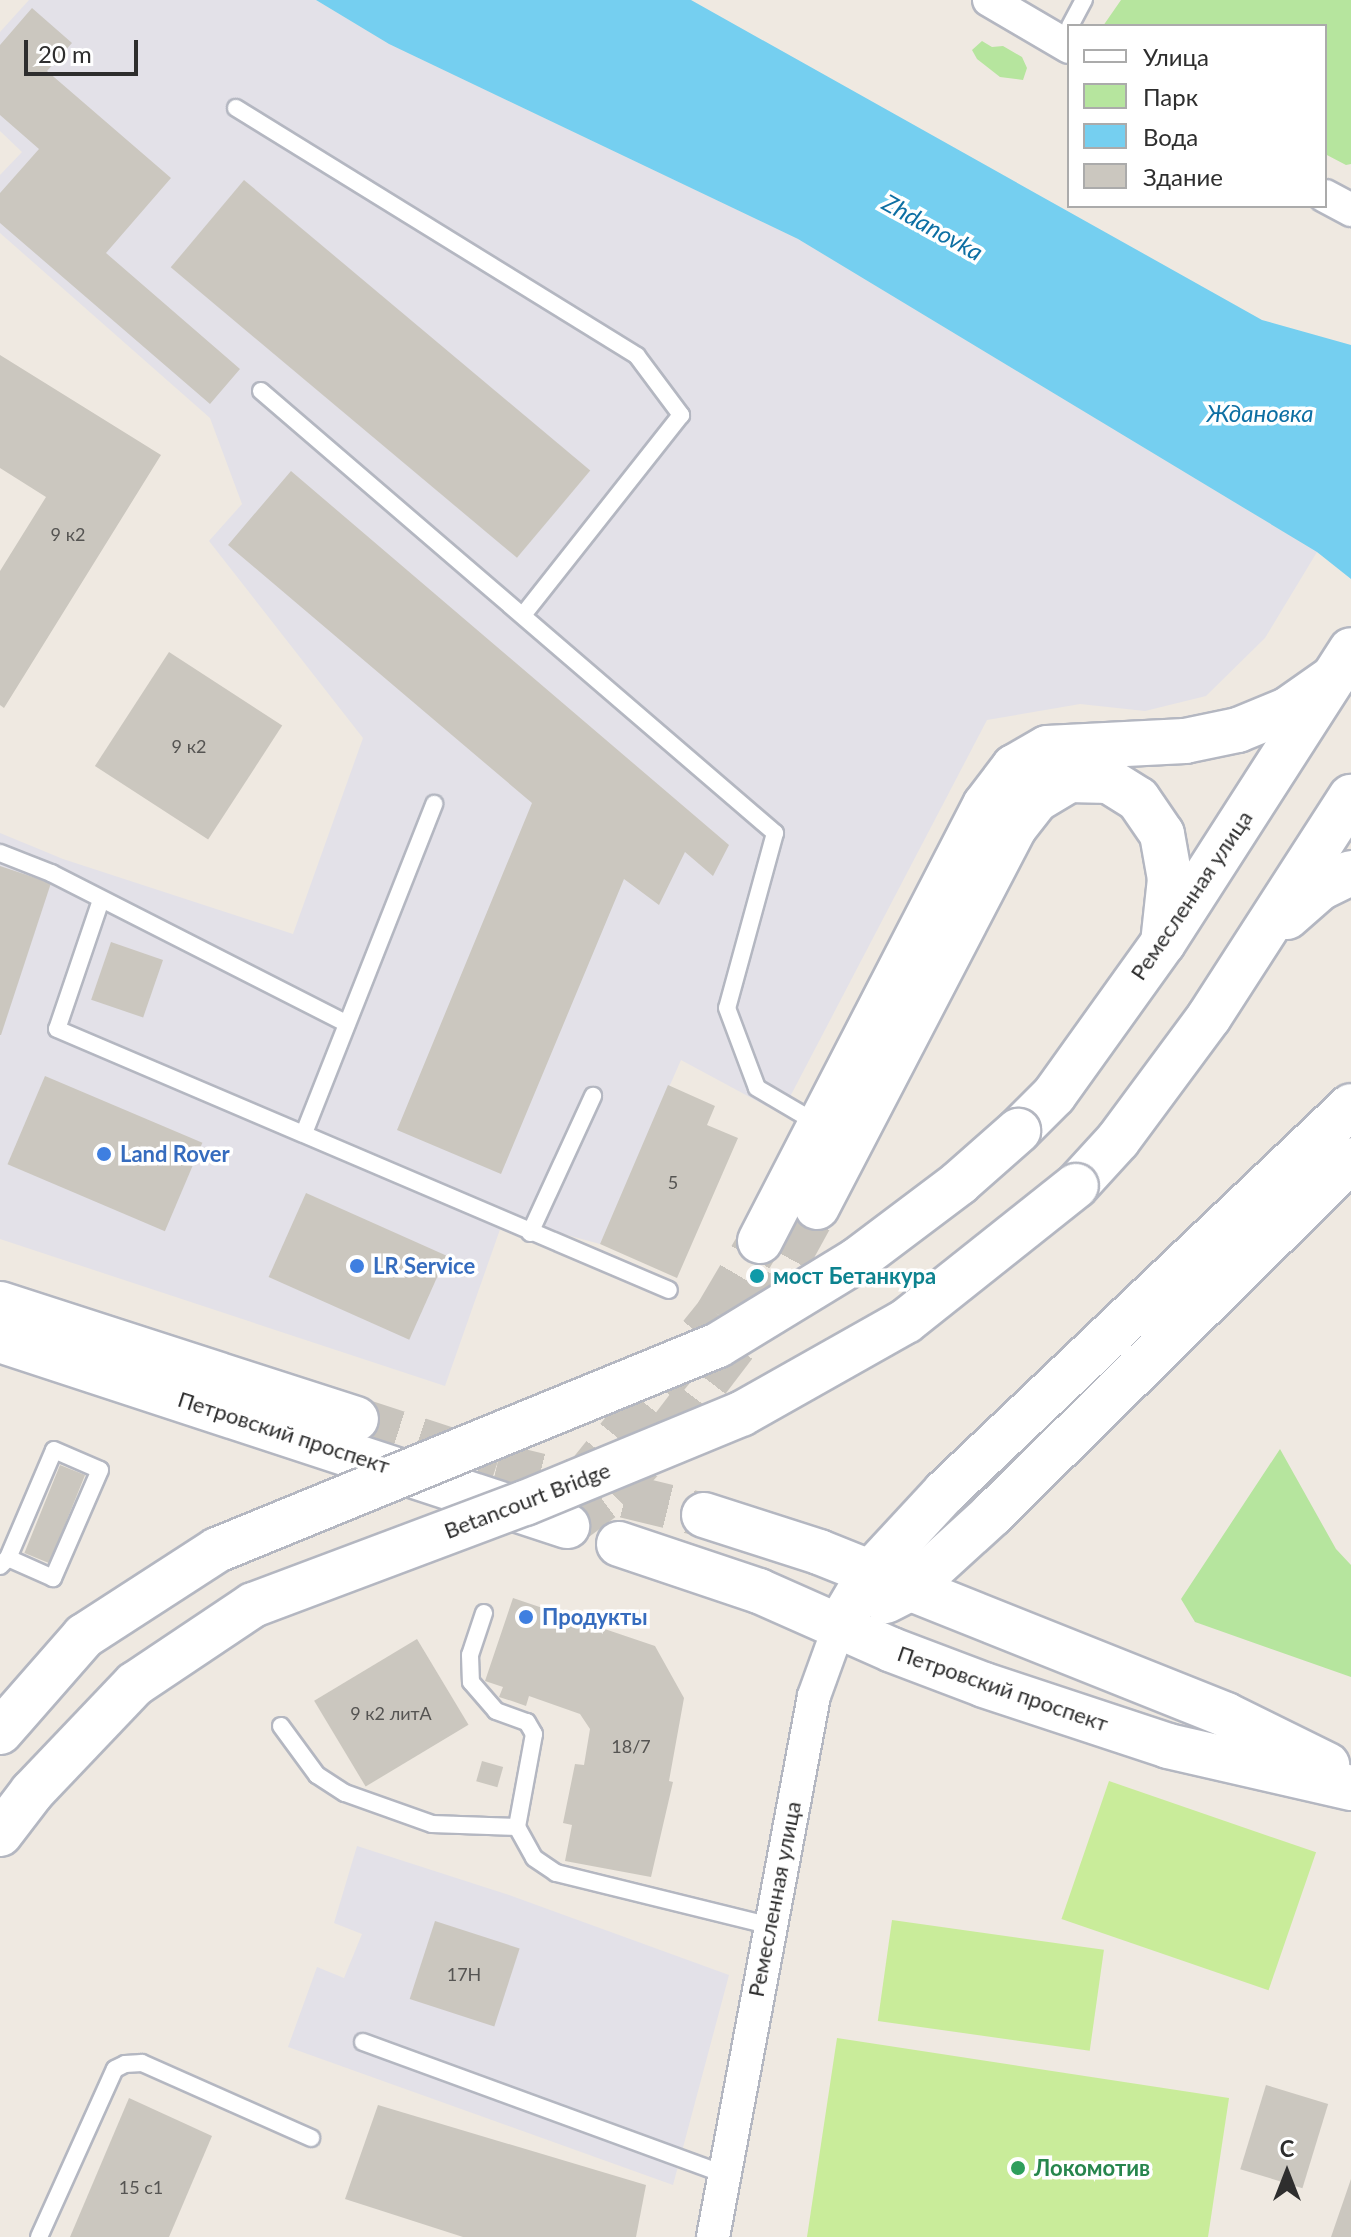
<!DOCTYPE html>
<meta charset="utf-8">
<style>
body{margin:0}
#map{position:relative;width:1351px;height:2237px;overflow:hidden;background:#efe9e1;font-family:Lato,sans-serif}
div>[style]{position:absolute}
.industrial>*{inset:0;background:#e3e1e8}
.green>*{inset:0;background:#b6e59e}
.pitch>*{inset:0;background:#c9ec9a;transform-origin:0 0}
.water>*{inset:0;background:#75cff0}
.building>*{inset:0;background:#cbc7bf;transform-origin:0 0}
.secondary-tunnel>*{height:44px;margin-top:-22px;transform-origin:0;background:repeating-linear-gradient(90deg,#c8c4bd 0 44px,transparent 0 66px)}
.roads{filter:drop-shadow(2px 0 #b4b7c1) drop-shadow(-2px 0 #b4b7c1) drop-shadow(0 2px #b4b7c1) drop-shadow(0 -2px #b4b7c1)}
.lane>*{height:16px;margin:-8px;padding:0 8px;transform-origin:8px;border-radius:8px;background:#fff}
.street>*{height:32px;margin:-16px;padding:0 16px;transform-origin:16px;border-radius:16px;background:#fff}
.secondary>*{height:44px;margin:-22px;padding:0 22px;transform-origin:22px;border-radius:22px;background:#fff}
.bridges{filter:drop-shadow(2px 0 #b4b7c1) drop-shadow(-2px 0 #b4b7c1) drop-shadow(0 2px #b4b7c1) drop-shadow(0 -2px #b4b7c1)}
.secondary-bridge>*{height:44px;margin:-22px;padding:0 22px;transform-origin:22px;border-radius:22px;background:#fff}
.dots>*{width:22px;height:22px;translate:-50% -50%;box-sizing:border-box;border:4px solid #fff;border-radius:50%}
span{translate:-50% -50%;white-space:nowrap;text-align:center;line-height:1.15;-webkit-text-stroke:7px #fff;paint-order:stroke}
.number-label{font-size:18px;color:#555452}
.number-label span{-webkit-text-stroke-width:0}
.street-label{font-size:22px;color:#2e2e2e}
.shop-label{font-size:22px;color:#366cbe;font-weight:700}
.left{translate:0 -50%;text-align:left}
.culture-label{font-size:22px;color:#0d838f;font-weight:700}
.leisure-label{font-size:22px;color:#27864d;font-weight:700}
.water-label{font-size:24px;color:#0d6fa3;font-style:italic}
.legend{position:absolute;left:1067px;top:24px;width:260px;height:184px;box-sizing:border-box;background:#fff;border:2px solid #ababab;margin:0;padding:10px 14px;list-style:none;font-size:24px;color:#2e2e2e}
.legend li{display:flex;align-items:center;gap:16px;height:40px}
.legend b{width:40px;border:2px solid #ababab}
.north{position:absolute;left:1247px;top:2133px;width:80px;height:80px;-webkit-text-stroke:6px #fff;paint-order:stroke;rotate:0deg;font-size:22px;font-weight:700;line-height:32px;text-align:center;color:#2e2e2e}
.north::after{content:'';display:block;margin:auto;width:28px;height:36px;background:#2e2e2e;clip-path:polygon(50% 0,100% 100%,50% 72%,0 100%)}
.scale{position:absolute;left:24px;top:40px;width:114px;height:36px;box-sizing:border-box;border:4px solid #2e2e2e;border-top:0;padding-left:10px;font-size:24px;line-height:28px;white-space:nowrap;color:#2e2e2e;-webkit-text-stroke:6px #fff;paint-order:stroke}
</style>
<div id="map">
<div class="industrial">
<i style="clip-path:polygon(29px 0,316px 0,389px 44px,798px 239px,1317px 552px,1265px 638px,1206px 696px,1145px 711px,1080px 704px,987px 720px,781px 1114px,681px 1060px,600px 1244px,504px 1218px,445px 1386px,0 1239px,0 833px,63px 859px,293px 934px,363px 738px,209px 541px,242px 504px,210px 418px,0 233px,0 175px,22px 152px,0 131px,0 32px)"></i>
<i style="clip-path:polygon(357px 1846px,509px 1895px,729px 1975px,673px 2185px,288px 2047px,317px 1967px,344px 1978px,362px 1934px,334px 1923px)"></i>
</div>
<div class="green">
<i style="clip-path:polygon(1121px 0,1351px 0,1351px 164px,1346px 165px,1325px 154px,1325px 26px,1103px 26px)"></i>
<i style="clip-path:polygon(982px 41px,992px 47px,1003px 46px,1022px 57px,1027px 68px,1023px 80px,1000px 77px,977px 59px,972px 50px)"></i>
<i style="clip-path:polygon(1280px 1449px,1336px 1549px,1351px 1565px,1351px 1677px,1195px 1622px,1181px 1599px)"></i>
</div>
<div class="pitch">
<i style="left:1109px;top:1781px;width:219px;height:146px;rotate:19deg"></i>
<i style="left:892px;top:1920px;width:214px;height:102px;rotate:8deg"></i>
<i style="clip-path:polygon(837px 2038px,1229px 2098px,1208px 2237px,807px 2237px)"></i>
</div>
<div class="water">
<i style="clip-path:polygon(316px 0,691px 0,1262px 320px,1351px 345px,1351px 579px,1317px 552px,798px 239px,389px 44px)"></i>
</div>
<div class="building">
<i style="clip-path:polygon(32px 8px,72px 43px,47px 71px,171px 178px,106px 253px,240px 369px,210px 404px,0 223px,0 193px,39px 149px,0 115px,0 45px)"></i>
<i style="left:244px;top:180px;width:452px;height:114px;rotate:40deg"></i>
<i style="clip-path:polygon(0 355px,161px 455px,4px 708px,0 705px,0 571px,46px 497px,0 468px)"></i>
<i style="clip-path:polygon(291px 471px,729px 845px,713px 876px,685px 852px,659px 905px,624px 879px,501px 1174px,397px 1130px,532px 803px,228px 545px)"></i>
<i style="left:169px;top:652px;width:135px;height:136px;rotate:33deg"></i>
<i style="clip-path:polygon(0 866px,51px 883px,1px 1035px,0 1035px)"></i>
<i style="left:111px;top:942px;width:55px;height:61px;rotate:19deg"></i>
<i style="left:45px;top:1076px;width:171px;height:96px;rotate:23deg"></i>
<i style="clip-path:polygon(668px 1085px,715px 1106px,707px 1125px,738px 1138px,677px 1278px,600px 1244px)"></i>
<i style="left:306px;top:1193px;width:154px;height:92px;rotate:24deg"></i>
<i style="left:60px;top:1465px;width:27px;height:95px;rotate:22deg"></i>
<i style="clip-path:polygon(513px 1598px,655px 1646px,684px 1698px,669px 1781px,673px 1782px,651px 1877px,565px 1861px,572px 1825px,563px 1823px,575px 1764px,584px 1765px,590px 1729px,580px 1714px,529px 1696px,526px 1706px,512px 1701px,499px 1697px,503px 1687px,485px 1681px)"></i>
<i style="left:417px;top:1639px;width:100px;height:120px;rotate:59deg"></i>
<i style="left:482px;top:1761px;width:22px;height:21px;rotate:16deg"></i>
<i style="left:435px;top:1921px;width:89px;height:82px;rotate:18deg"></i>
<i style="left:1266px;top:2085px;width:65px;height:88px;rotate:17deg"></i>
<i style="clip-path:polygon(129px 2098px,212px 2136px,169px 2237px,70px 2237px)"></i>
<i style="clip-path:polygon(378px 2105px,646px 2185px,636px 2237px,463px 2237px,345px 2199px)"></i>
<i style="clip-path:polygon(1351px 2179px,1351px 2237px,1331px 2237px)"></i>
</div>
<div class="secondary-tunnel">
<i style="left:356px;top:1419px;width:148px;rotate:18.1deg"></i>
<i style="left:497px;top:1465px;width:213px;rotate:13.6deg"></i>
<i style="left:576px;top:1489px;width:225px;rotate:-51.1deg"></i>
<i style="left:717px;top:1314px;width:85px;rotate:-59.5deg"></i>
<i style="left:567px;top:1526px;width:55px;rotate:-36.9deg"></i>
<i style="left:611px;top:1493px;width:83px;rotate:-46.5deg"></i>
<i style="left:668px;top:1433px;width:147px;rotate:-52.7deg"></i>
<i style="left:757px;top:1316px;width:124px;rotate:-61.2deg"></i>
</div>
<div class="roads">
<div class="lane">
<i style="left:1070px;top:26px;width:30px;rotate:-62deg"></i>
<i style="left:236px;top:108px;width:471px;rotate:31.7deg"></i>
<i style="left:637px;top:356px;width:74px;rotate:53.3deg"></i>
<i style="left:681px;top:415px;width:255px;rotate:128.3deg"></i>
<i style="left:261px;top:391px;width:678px;rotate:40.69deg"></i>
<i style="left:775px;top:833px;width:181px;rotate:105.3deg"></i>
<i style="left:727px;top:1008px;width:85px;rotate:69.4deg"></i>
<i style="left:757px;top:1088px;width:73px;rotate:30.4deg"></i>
<i style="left:0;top:853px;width:55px;rotate:21.4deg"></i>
<i style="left:51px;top:873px;width:332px;rotate:27deg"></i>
<i style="left:101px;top:900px;width:136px;rotate:108.8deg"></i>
<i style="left:57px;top:1029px;width:665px;rotate:23.1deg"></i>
<i style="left:304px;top:1133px;width:354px;rotate:-68.4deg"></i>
<i style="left:530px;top:1233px;width:151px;rotate:-65.3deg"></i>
<i style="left:0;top:1566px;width:11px;rotate:-45deg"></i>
<i style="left:8px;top:1558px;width:117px;rotate:-66.9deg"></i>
<i style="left:54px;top:1450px;width:50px;rotate:23.5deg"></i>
<i style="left:100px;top:1470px;width:118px;rotate:113.5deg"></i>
<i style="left:53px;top:1578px;width:49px;rotate:-156deg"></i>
<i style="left:484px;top:1613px;width:44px;rotate:108.4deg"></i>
<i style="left:470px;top:1655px;width:27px;rotate:88deg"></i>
<i style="left:471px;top:1682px;width:38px;rotate:49deg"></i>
<i style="left:496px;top:1711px;width:33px;rotate:20deg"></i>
<i style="left:527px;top:1722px;width:14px;rotate:60deg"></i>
<i style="left:534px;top:1734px;width:95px;rotate:100.4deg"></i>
<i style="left:517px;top:1827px;width:35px;rotate:61deg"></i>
<i style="left:534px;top:1858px;width:27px;rotate:34deg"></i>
<i style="left:556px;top:1873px;width:218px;rotate:13.8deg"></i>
<i style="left:281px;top:1726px;width:61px;rotate:53.7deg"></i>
<i style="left:317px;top:1775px;width:33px;rotate:33deg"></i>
<i style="left:345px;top:1793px;width:92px;rotate:19.6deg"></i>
<i style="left:432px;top:1824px;width:85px;rotate:2deg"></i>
<i style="left:363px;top:2042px;width:384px;rotate:20.1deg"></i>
<i style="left:39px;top:2237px;width:184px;rotate:-65.7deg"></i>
<i style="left:115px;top:2069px;width:11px;rotate:-27deg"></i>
<i style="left:125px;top:2064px;width:17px;rotate:-3deg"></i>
<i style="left:142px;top:2063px;width:185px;rotate:23.9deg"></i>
</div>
<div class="street">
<i style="left:989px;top:0;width:93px;rotate:30.4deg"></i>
<i style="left:1325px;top:196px;width:30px;rotate:28deg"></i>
<i style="left:713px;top:2237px;width:550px;rotate:-79.43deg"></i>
<i style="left:814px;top:1696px;width:77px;rotate:-70.1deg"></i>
</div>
<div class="secondary">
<i style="left:1287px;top:917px;width:44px;rotate:-41.3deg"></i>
<i style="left:1320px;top:888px;width:34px;rotate:-26deg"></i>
<i style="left:1018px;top:1131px;width:51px;rotate:-45deg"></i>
<i style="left:1054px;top:1095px;width:187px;rotate:-54.4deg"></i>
<i style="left:1163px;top:943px;width:348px;rotate:-57.3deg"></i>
<i style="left:1076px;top:1186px;width:62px;rotate:-47.6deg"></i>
<i style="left:1118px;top:1140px;width:153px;rotate:-53.5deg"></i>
<i style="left:1209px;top:1017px;width:262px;rotate:-57.2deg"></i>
<i style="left:817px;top:1207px;width:428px;rotate:-62.5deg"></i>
<i style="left:1015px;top:827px;width:34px;rotate:-52deg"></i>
<i style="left:1036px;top:800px;width:39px;rotate:-31deg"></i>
<i style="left:1069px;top:780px;width:40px;rotate:1.4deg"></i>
<i style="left:1109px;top:781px;width:34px;rotate:32deg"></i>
<i style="left:1138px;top:799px;width:42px;rotate:55.6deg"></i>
<i style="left:1162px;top:834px;width:46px;rotate:79.9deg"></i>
<i style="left:1170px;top:879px;width:64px;rotate:96.2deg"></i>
<i style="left:760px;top:1241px;width:491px;rotate:-62.7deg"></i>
<i style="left:985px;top:805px;width:48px;rotate:-52.7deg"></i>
<i style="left:1014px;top:767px;width:38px;rotate:-30deg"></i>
<i style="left:1047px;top:748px;width:138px;rotate:-2.9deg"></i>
<i style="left:1185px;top:741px;width:54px;rotate:-11.7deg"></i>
<i style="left:1238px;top:730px;width:53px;rotate:-22.2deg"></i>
<i style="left:1287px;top:710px;width:57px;rotate:-35.1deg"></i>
<i style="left:0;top:1304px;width:374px;rotate:17.9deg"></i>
<i style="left:0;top:1340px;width:597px;rotate:18.16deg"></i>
<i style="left:704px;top:1515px;width:121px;rotate:17.8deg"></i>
<i style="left:819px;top:1552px;width:438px;rotate:21.8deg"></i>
<i style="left:1226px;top:1715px;width:113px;rotate:26.3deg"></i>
<i style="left:619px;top:1544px;width:148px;rotate:18.6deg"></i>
<i style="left:759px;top:1591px;width:145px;rotate:23.9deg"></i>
<i style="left:892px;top:1650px;width:98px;rotate:20.8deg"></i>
<i style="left:984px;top:1685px;width:194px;rotate:18.3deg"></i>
<i style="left:1168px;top:1746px;width:188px;rotate:12.9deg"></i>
<i style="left:886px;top:1601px;width:27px;rotate:-27deg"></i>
<i style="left:910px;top:1589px;width:111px;rotate:-42.4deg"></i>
<i style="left:992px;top:1514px;width:504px;rotate:-44.6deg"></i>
<i style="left:840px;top:1624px;width:59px;rotate:-59.5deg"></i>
<i style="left:870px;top:1573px;width:110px;rotate:-47.2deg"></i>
<i style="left:945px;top:1492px;width:560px;rotate:-43.55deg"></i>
</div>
</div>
<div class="bridges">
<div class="secondary-bridge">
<i style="left:0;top:1732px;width:128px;rotate:-48.8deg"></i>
<i style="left:84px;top:1636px;width:158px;rotate:-32.9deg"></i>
<i style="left:217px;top:1550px;width:541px;rotate:-22.25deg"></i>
<i style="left:718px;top:1345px;width:163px;rotate:-31.4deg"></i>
<i style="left:857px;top:1260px;width:128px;rotate:-37deg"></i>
<i style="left:959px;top:1183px;width:79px;rotate:-41.4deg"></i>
<i style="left:0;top:1834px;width:53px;rotate:-52.7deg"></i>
<i style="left:32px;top:1792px;width:149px;rotate:-46.4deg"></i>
<i style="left:135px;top:1684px;width:142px;rotate:-33.8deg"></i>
<i style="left:253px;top:1605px;width:290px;rotate:-20.6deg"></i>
<i style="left:525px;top:1503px;width:234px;rotate:-22.4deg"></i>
<i style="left:741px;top:1414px;width:189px;rotate:-29.4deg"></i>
<i style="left:906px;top:1321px;width:217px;rotate:-38.5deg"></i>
</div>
</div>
<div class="dots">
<i style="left:104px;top:1154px;background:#3f7fe0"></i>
<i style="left:357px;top:1266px;background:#3f7fe0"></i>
<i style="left:757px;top:1276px;background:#0f9aa8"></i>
<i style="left:526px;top:1617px;background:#3f7fe0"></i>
<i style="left:1018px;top:2168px;background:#2e9e5b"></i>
</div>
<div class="number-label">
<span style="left:68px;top:534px">9 к2</span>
<span style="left:189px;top:746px">9 к2</span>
<span style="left:673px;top:1182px">5</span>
<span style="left:391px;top:1713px">9 к2 литА</span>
<span style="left:631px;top:1746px">18/7</span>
<span style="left:464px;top:1974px">17Н</span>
<span style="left:141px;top:2187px">15 с1</span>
</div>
<div class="street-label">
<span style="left:1191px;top:895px;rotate:-56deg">Ремесленная улица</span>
<span style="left:284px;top:1432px;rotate:18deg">Петровский проспект</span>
<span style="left:527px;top:1500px;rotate:-21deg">Betancourt Bridge</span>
<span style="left:1003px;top:1688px;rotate:19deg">Петровский проспект</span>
<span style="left:774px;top:1899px;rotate:-79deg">Ремесленная улица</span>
</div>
<div class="shop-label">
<span class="left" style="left:120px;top:1154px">Land Rover</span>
<span class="left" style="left:373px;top:1266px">LR Service</span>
<span class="left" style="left:542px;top:1617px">Продукты</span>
</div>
<div class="culture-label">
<span class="left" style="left:773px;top:1276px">мост Бетанкура</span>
</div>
<div class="leisure-label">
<span class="left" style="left:1034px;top:2168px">Локомотив</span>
</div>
<div class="water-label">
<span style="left:933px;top:227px;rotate:29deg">Zhdanovka</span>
<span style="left:1260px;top:413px">Ждановка</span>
</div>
<ul class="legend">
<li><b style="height:10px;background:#fff"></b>Улица</li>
<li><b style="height:22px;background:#b6e59e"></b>Парк</li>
<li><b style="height:22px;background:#75cff0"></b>Вода</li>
<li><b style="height:22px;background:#cbc7bf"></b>Здание</li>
</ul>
<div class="north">С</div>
<div class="scale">20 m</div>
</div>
